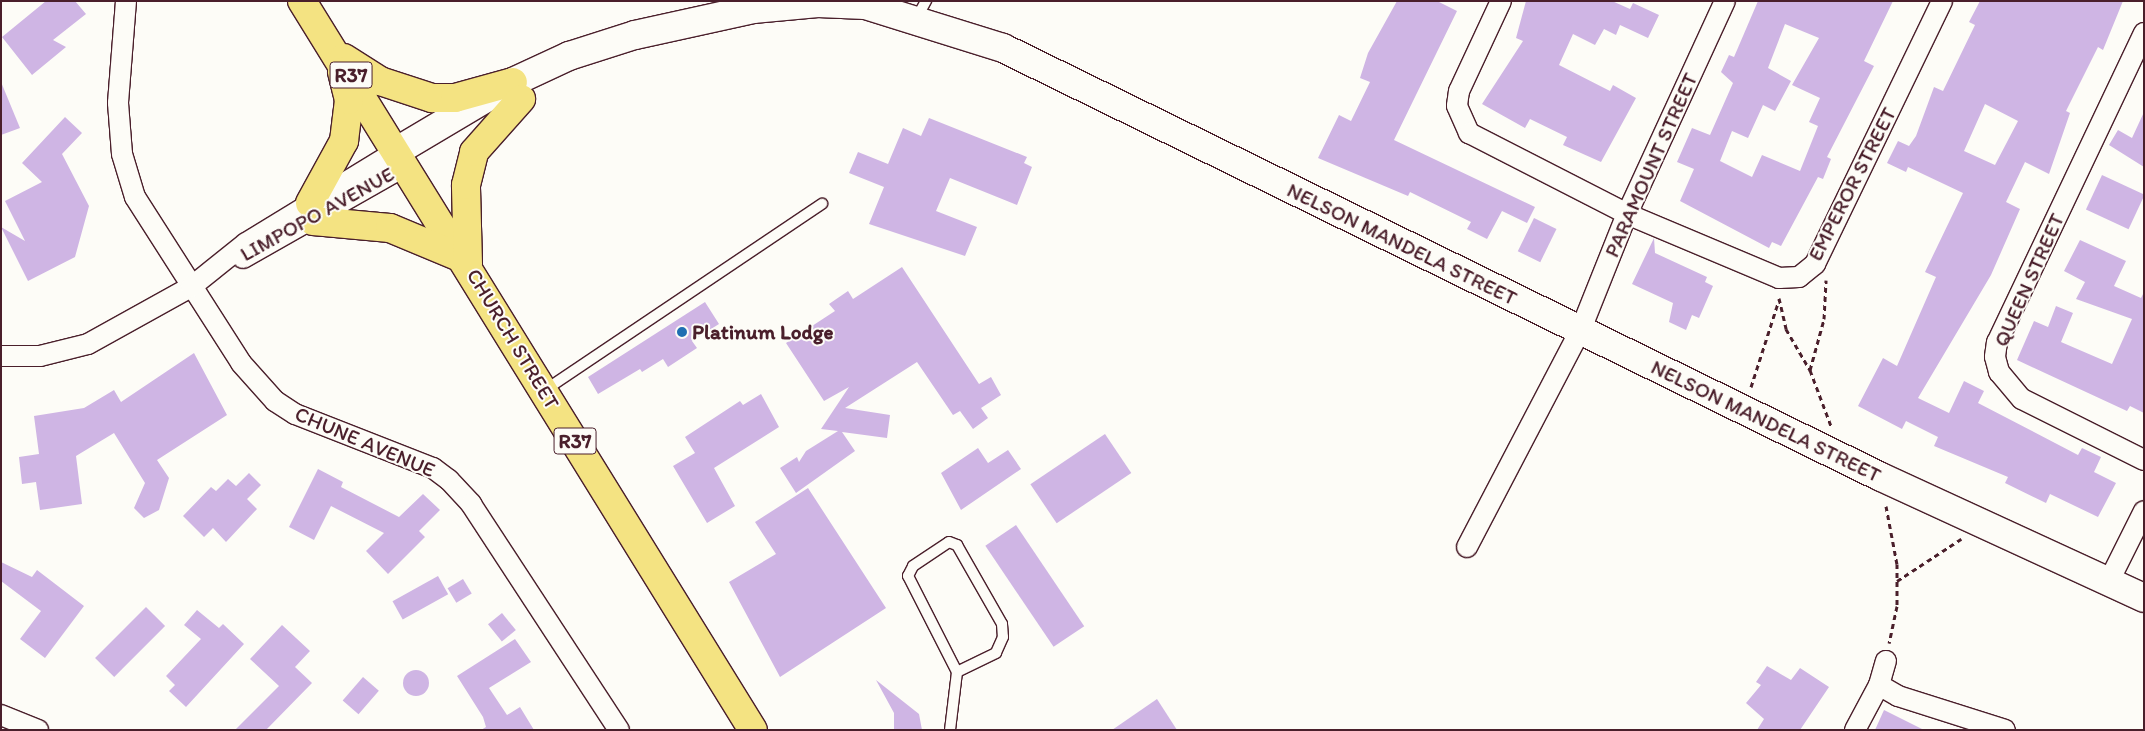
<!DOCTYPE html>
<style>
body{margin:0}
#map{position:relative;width:2145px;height:731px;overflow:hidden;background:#fdfcf7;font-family:Itim,sans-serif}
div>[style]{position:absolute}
.building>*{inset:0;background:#cfb5e4;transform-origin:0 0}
.round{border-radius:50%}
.path>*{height:3px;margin-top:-1.5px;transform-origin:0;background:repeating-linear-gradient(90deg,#4a1f2b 0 5px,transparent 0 9px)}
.roads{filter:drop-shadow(1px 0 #4a1f2b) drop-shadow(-1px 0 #4a1f2b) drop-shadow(0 1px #4a1f2b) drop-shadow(0 -1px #4a1f2b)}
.lane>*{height:10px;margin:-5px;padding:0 5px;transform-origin:5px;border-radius:5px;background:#fdfcf7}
.street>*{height:20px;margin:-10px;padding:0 10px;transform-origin:10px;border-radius:10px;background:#fdfcf7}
.secondary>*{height:28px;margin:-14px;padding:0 14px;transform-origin:14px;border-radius:14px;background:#fdfcf7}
.primary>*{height:28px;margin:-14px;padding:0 14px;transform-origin:14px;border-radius:14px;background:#f4e382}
.dots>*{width:14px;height:14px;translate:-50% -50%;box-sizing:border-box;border:2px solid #fdfcf7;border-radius:50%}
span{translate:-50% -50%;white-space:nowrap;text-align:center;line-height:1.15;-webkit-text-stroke:4px #fdfcf7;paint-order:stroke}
.shield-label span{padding:1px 4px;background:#fdfcf7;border:1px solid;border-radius:4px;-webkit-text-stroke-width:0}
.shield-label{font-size:20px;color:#4a1f2b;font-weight:700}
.street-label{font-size:21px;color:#4a1f2b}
.poi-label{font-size:21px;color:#4a1f2b;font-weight:700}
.left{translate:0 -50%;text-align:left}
.frame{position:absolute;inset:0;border:2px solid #4a1f2b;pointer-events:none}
</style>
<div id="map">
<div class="building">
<i style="clip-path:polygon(46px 1px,75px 1px,86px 14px,53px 40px,66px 47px,32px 75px,2px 37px)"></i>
<i style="clip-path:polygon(1397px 1px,1437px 1px,1457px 11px,1394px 140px,1535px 207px,1527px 223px,1502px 211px,1487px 239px,1467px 229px,1471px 222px,1410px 192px,1408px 196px,1318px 158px,1339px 115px,1351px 121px,1370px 82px,1360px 78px,1368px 53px)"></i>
<i style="clip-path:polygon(1526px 1px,1612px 1px,1630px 9px,1633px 3px,1659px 15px,1648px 38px,1620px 25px,1616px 35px,1604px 29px,1595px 45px,1573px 34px,1559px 65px,1610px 91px,1613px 85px,1636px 98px,1601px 162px,1563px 145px,1567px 137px,1530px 119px,1525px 128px,1482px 104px,1523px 41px,1516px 38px)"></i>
<i style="clip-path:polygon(evenodd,1758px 1px,1893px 1px,1864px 61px,1874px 66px,1827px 157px,1831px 159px,1823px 179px,1818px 177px,1781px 246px,1772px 242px,1769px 248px,1680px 201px,1694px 169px,1677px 162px,1692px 128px,1710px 135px,1733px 83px,1721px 72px,1729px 55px,1734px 57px,1758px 1px,1785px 24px,1819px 38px,1792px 85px,1820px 98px,1809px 122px,1818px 126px,1800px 171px,1762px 155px,1752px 177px,1720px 161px,1732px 131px,1748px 138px,1763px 105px,1775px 111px,1791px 81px,1768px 68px,1785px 24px)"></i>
<i style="clip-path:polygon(evenodd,1980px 1px,2123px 1px,2103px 50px,2098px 47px,2066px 111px,2070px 113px,2049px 174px,2025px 162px,2006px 202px,2020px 209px,1991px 275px,1918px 398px,1949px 413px,1964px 381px,1984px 391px,1978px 403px,2078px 455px,2082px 448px,2101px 457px,2094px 472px,2116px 483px,2098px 517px,2050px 494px,2046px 503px,2005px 483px,2008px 477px,1934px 446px,1938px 437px,1906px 421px,1902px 429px,1858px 406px,1883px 358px,1897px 366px,1936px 277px,1925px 272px,1963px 193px,1908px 167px,1906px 172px,1887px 163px,1898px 141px,1909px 146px,1916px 136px,1934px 87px,1943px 91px,1975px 25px,1969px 22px,1980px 1px,1985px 104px,2018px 121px,1995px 165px,1964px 151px,1985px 104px)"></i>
<i style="clip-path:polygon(1px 82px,20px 128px,1px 135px)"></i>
<i style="clip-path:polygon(2144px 112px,2144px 167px,2109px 145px,2118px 130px,2132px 138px)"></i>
<i style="clip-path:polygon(65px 117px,82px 133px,62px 154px,89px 206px,75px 257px,28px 281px,1px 227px,25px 241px,5px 201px,42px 182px,22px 163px)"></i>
<i style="clip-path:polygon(929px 118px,1027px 157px,1024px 163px,1032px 167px,1017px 205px,950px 178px,936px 211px,977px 227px,965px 256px,869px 224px,884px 187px,849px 173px,858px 152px,888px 164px,903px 128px,921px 136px)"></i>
<i style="left:2102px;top:175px;width:47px;height:38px;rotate:25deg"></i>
<i style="left:1534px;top:218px;width:25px;height:37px;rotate:26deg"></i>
<i style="clip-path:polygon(1654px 238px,1655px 253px,1707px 277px,1705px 282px,1713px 286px,1699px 318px,1692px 315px,1686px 330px,1669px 322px,1673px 303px,1632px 284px)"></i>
<i style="clip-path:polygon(2080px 240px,2126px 261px,2114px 286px,2141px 298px,2144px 292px,2144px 413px,2130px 406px,2127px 411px,2017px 360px,2034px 321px,2048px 327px,2056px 306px,2073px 313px,2061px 342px,2112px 364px,2132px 319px,2076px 299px,2085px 282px,2064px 271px)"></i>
<i style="clip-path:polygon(902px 267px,979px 384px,991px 377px,1001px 395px,981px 408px,988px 418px,973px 429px,960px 411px,953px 415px,917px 362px,845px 408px,890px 415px,887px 438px,842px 432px,855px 451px,796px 493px,780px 468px,797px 457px,799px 462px,806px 451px,838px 431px,821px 429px,849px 387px,824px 401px,786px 343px,835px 311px,829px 304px,848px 291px,853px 299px)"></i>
<i style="clip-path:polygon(705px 302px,719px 324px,692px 341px,697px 348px,668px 367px,663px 359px,642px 372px,640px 369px,598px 394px,588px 377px)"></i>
<i style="clip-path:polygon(194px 353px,227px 415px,157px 460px,169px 478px,159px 510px,144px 518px,134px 508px,145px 483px,114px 433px,76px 456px,82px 504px,40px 510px,36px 482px,22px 484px,19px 457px,39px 454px,34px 416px,84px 408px,114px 390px,121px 402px)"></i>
<i style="clip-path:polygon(761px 394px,779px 427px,714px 468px,735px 506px,707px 523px,673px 466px,695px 453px,685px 437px,740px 401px,743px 405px)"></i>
<i style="left:1105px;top:434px;width:47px;height:90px;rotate:56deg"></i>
<i style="clip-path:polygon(978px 448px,988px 463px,1008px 450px,1021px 469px,961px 510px,941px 473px)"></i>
<i style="clip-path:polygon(318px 469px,343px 482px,341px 487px,399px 517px,423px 494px,440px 510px,419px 531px,425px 537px,388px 574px,366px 551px,384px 533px,331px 506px,314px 540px,289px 527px)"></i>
<i style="clip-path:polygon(249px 473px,261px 485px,247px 499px,257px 509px,226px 542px,213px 528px,204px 537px,183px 516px,211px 487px,216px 491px,228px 479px,236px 486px)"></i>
<i style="clip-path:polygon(808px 488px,886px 608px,780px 677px,729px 582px,776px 554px,755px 522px)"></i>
<i style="left:1016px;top:525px;width:122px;height:37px;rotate:56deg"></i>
<i style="clip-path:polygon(1px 562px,32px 577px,37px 570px,84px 606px,45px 658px,20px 639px,41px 611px,1px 581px)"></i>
<i style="left:438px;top:576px;width:21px;height:52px;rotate:61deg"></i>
<i style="left:463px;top:579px;width:17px;height:18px;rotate:59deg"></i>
<i style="left:146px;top:607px;width:27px;height:72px;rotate:45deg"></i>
<i style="clip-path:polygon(197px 610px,219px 628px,223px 624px,244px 644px,186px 707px,169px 691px,175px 685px,166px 676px,201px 639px,184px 625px)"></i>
<i style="left:502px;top:613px;width:22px;height:18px;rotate:51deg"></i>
<i style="clip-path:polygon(282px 625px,310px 651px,295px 667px,312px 683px,266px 730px,235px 730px,279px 686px,250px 659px)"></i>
<i style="clip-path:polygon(515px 639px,531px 662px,489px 688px,507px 715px,520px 707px,534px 730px,481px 730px,486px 727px,483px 717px,457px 676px)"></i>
<i style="clip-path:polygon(1767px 666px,1791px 680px,1800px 668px,1829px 687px,1800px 730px,1757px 730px,1764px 719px,1746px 703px,1761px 685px,1756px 682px)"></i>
<i class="round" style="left:403px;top:670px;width:26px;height:26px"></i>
<i style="left:363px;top:677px;width:21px;height:31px;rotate:41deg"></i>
<i style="clip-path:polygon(876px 680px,919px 714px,922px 730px,894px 730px,894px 713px)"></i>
<i style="clip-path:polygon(1157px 699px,1177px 730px,1112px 730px)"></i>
<i style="clip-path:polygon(1884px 710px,1924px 730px,1875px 730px)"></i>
</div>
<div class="path">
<i style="left:1779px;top:298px;width:32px;rotate:77deg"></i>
<i style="left:1786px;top:329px;width:48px;rotate:59.7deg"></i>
<i style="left:1810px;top:370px;width:60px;rotate:69.4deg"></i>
<i style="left:1810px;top:370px;width:53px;rotate:-74.6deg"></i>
<i style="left:1824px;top:319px;width:39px;rotate:-87deg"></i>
<i style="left:1751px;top:387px;width:91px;rotate:-72.2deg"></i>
<i style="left:1886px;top:506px;width:59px;rotate:79.3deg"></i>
<i style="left:1897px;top:564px;width:42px;rotate:90deg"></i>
<i style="left:1897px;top:606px;width:38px;rotate:102deg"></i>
<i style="left:1897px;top:581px;width:77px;rotate:-33.3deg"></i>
</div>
<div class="roads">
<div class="lane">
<i style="left:916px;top:19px;width:21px;rotate:-61deg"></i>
<i style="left:545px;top:390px;width:334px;rotate:-33.9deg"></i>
<i style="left:950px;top:730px;width:58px;rotate:-83.1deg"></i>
<i style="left:957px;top:672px;width:108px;rotate:-117deg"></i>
<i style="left:908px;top:576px;width:11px;rotate:-63deg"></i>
<i style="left:913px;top:566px;width:43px;rotate:-33.7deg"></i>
<i style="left:949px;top:542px;width:9px;rotate:21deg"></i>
<i style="left:957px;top:545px;width:91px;rotate:60.3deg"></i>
<i style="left:1002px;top:624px;width:13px;rotate:86deg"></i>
<i style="left:1003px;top:637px;width:17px;rotate:114deg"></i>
<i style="left:996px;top:653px;width:43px;rotate:154deg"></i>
</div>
<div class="street">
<i style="left:126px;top:1px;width:102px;rotate:94.5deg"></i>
<i style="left:118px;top:103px;width:51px;rotate:85.5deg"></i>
<i style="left:122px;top:154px;width:45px;rotate:73.2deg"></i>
<i style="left:135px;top:197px;width:197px;rotate:57.4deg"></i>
<i style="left:241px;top:363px;width:51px;rotate:48.2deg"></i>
<i style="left:275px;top:401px;width:24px;rotate:33deg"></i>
<i style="left:295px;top:414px;width:148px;rotate:21.4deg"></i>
<i style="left:433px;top:468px;width:20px;rotate:37deg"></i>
<i style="left:449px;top:480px;width:33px;rotate:47deg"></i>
<i style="left:471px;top:504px;width:270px;rotate:56.8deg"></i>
<i style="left:1501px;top:1px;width:99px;rotate:115deg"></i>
<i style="left:1459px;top:91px;width:15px;rotate:98deg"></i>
<i style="left:1457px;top:106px;width:30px;rotate:66deg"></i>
<i style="left:1469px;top:133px;width:178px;rotate:27.1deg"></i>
<i style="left:1627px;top:214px;width:165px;rotate:22.8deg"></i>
<i style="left:1779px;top:278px;width:20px;rotate:-3deg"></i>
<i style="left:1799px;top:277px;width:21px;rotate:-39deg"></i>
<i style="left:1815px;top:264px;width:292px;rotate:-64.2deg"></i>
<i style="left:2144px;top:33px;width:342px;rotate:115.4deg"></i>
<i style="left:1997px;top:342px;width:15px;rotate:98deg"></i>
<i style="left:1995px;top:357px;width:16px;rotate:75deg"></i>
<i style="left:1999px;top:372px;width:35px;rotate:50deg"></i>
<i style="left:2022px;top:399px;width:136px;rotate:26.6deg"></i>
<i style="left:243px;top:258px;width:186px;rotate:-29.6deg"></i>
<i style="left:1px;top:356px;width:39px"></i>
<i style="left:40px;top:356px;width:49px;rotate:-14deg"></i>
<i style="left:88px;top:344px;width:118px;rotate:-29deg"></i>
<i style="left:191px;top:287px;width:70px;rotate:-38.7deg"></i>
<i style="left:246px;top:243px;width:177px;rotate:-31.4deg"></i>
<i style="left:1467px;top:547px;width:246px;rotate:-62.4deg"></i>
<i style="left:1581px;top:329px;width:124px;rotate:-68.2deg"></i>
<i style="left:1627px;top:214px;width:234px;rotate:-65.3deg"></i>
<i style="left:2109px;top:581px;width:78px;rotate:-63.4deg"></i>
<i style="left:1879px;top:685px;width:22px;rotate:30deg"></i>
<i style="left:1898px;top:696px;width:112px;rotate:17.6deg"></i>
<i style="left:1px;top:715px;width:40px;rotate:22deg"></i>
<i style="left:1855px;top:730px;width:51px;rotate:-61.9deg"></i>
<i style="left:1879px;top:685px;width:25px;rotate:-74deg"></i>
</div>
<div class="secondary">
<i style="left:397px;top:151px;width:135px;rotate:-30.7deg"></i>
<i style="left:513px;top:82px;width:62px;rotate:-24.9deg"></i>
<i style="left:569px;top:56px;width:69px;rotate:-17.7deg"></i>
<i style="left:635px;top:35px;width:121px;rotate:-12.4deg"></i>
<i style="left:753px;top:9px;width:65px;rotate:-5.3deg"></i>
<i style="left:818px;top:3px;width:47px;rotate:2.4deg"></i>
<i style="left:865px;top:5px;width:145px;rotate:17.3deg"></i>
<i style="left:1003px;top:48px;width:977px;rotate:26.04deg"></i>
<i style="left:1881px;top:477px;width:289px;rotate:24.7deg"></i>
</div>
<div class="primary">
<i style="left:302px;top:1px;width:857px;rotate:58.26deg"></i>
<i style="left:344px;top:58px;width:43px;rotate:32.6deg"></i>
<i style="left:380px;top:81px;width:55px;rotate:18.1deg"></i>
<i style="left:432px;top:98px;width:23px"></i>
<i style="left:455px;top:98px;width:60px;rotate:-15.4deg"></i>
<i style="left:310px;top:203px;width:71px;rotate:-61.3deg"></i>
<i style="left:344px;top:141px;width:41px;rotate:-83deg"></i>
<i style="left:349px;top:100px;width:29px;rotate:-104deg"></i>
<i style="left:313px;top:221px;width:77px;rotate:5.2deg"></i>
<i style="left:390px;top:228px;width:78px;rotate:22.6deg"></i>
<i style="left:468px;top:264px;width:79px;rotate:-91.5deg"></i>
<i style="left:466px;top:185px;width:34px;rotate:-76deg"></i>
<i style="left:474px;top:152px;width:71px;rotate:-48.4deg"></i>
</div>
</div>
<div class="dots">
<i style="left:682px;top:332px;background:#1f6fb2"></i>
</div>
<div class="shield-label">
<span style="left:351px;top:75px">R37</span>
<span style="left:575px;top:441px">R37</span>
</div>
<div class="street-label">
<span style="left:1651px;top:165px;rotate:-66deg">PARAMOUNT STREET</span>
<span style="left:1852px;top:184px;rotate:-63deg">EMPEROR STREET</span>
<span style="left:317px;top:214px;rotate:-29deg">LIMPOPO AVENUE</span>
<span style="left:1402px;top:244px;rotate:26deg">NELSON MANDELA STREET</span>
<span style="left:2029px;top:280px;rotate:-66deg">QUEEN STREET</span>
<span style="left:513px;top:339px;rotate:59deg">CHURCH STREET</span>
<span style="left:1766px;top:421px;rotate:26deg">NELSON MANDELA STREET</span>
<span style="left:365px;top:442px;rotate:23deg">CHUNE AVENUE</span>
</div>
<div class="poi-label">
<span class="left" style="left:692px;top:332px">Platinum Lodge</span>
</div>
<div class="frame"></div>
</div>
